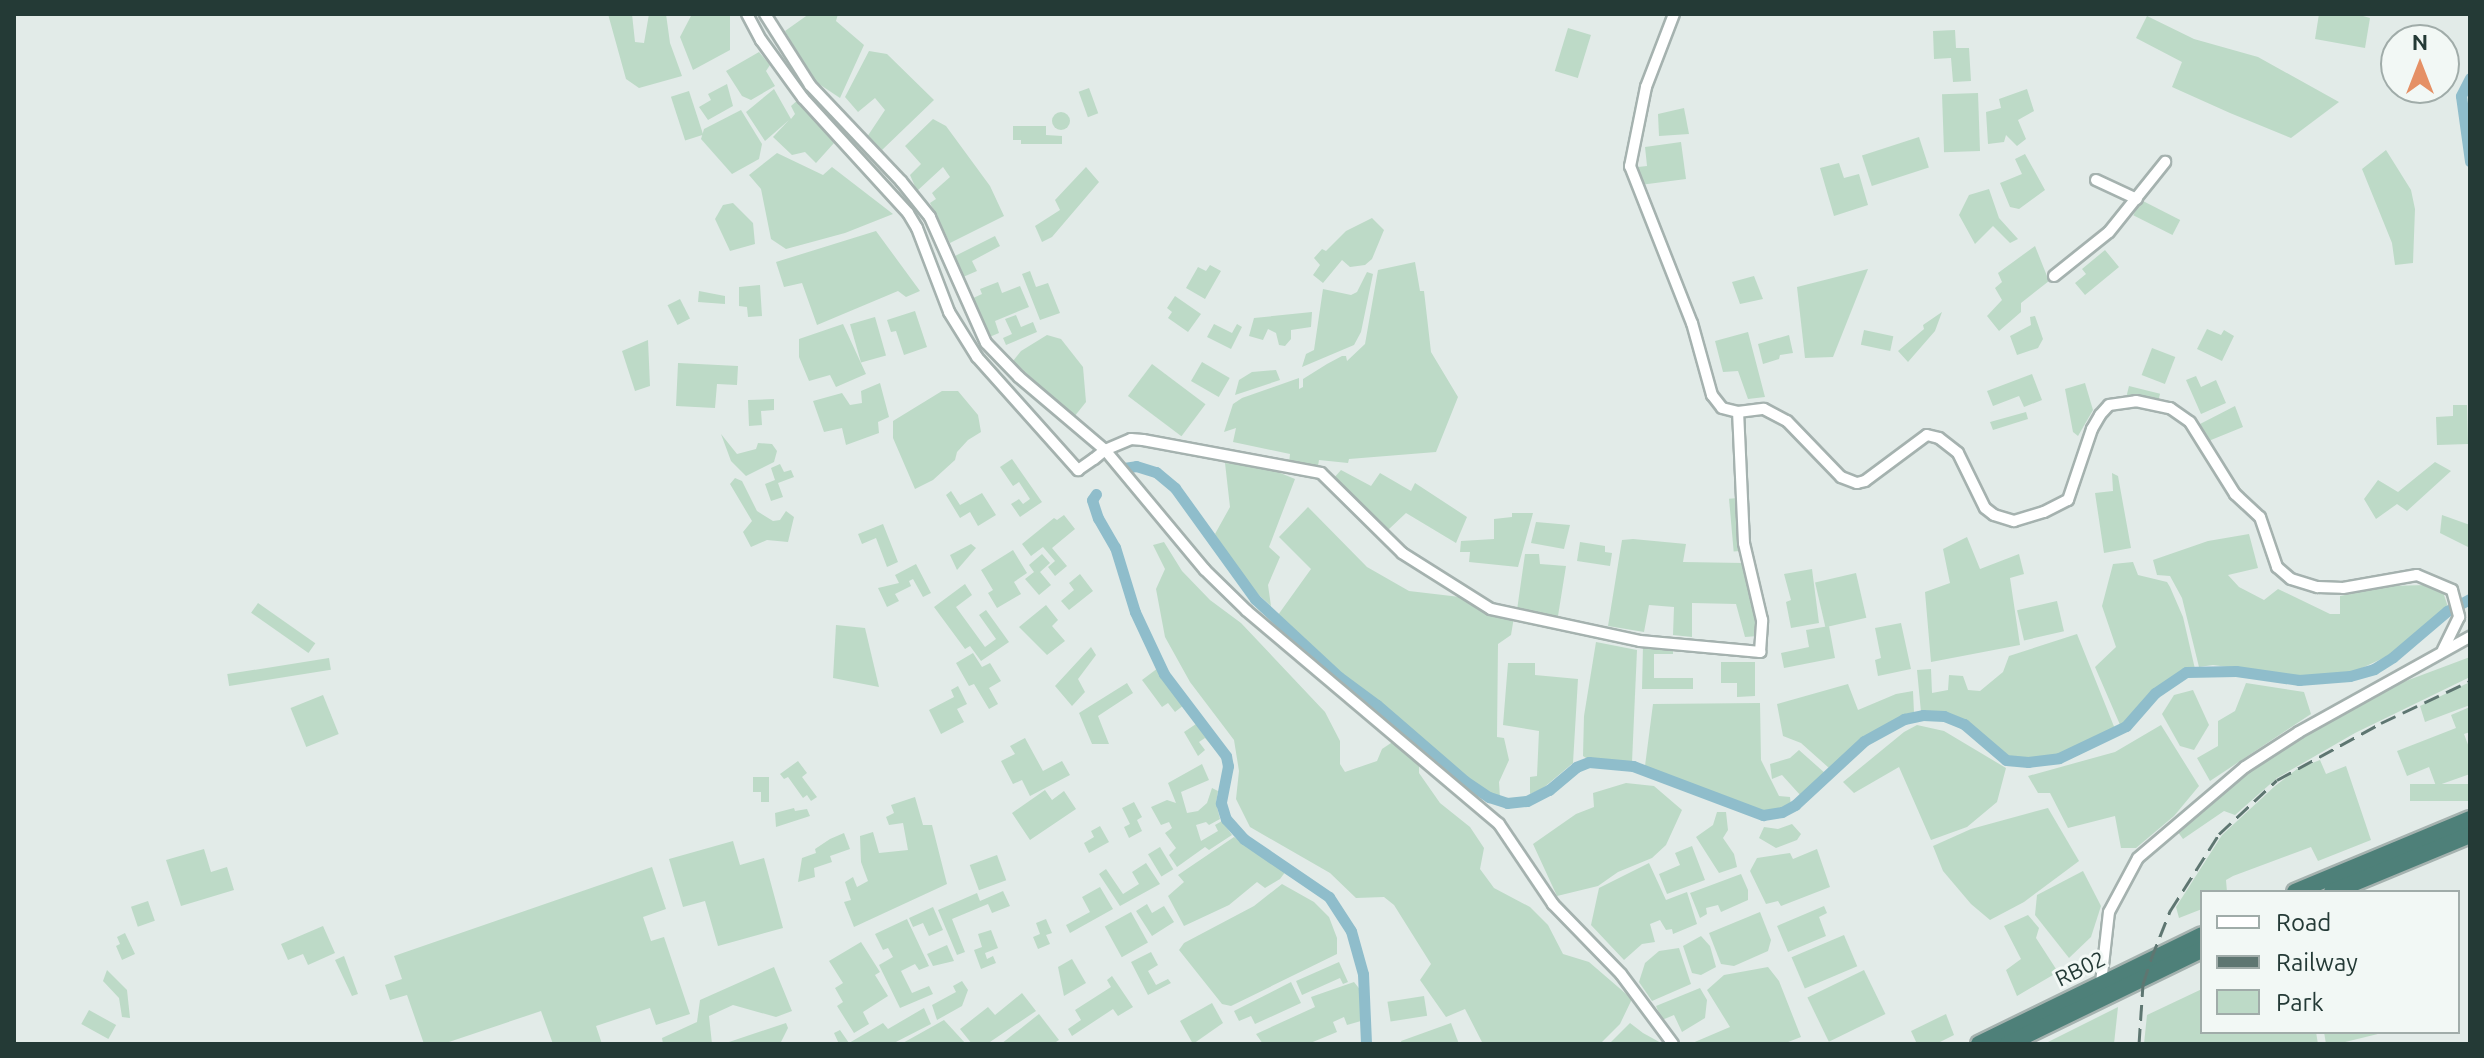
<!DOCTYPE html>
<style>
body{margin:0}
#map{position:relative;width:2484px;height:1058px;overflow:hidden;background:#e2ebe8;font-family:Ubuntu,sans-serif}
div>[style]{position:absolute}
.green>*{inset:0;background:#bddac7;transform-origin:0 0}
.round{border-radius:50%}
.canal>*{height:11px;margin:-5.5px;padding:0 5.5px;transform-origin:5.5px;border-radius:5.5px;background:#8fbdcb}
.roads{filter:drop-shadow(2px 0 #a5b2af) drop-shadow(-2px 0 #a5b2af) drop-shadow(0 2px #a5b2af) drop-shadow(0 -2px #a5b2af)}
.minor>*{height:10px;margin:-5px;padding:0 5px;transform-origin:5px;border-radius:5px;background:#fff}
.trunk>*{height:16px;margin:-8px;padding:0 8px;transform-origin:8px;border-radius:8px;background:#4e8079}
.rail>*{height:3px;margin-top:-1.5px;transform-origin:0;background:repeating-linear-gradient(90deg,#5e7671 0 16px,transparent 0 24px)}
span{translate:-50% -50%;white-space:nowrap;text-align:center;line-height:1.15;-webkit-text-stroke:6px #f2f8f5;paint-order:stroke}
.street-label{font-size:22px;color:#243a36}
.frame{position:absolute;inset:0;border:16px solid #243a36;pointer-events:none}
.legend{position:absolute;left:2200px;top:890px;width:260px;height:144px;box-sizing:border-box;background:#f2f8f5;border:2px solid #a0aca9;margin:0;padding:10px 14px;list-style:none;font-size:24px;color:#243a36}
.legend li{display:flex;align-items:center;gap:16px;height:40px}
.legend b{width:40px;border:2px solid #a0aca9}
.north{position:absolute;left:2380px;top:24px;width:80px;height:80px;box-sizing:border-box;background:#f2f8f5;border:2px solid #a0aca9;border-radius:50%;rotate:0deg;font-size:22px;font-weight:700;line-height:32px;text-align:center;color:#243a36}
.north::after{content:'';display:block;margin:auto;width:28px;height:36px;background:#e59065;clip-path:polygon(50% 0,100% 100%,50% 72%,0 100%)}
</style>
<div id="map">
<div class="green">
<i style="clip-path:polygon(608px 14px,632px 14px,635px 42px,644px 43px,649px 14px,666px 14px,670px 43px,682px 76px,639px 88px,626px 79px)"></i>
<i style="clip-path:polygon(692px 14px,730px 14px,730px 50px,693px 70px,680px 37px)"></i>
<i style="clip-path:polygon(809px 14px,838px 14px,836px 21px,864px 45px,840px 98px,810px 78px,785px 31px)"></i>
<i style="clip-path:polygon(2319px 14px,2356px 14px,2370px 18px,2365px 48px,2315px 39px)"></i>
<i style="clip-path:polygon(2147px 16px,2194px 39px,2258px 57px,2339px 102px,2291px 138px,2230px 113px,2172px 87px,2182px 62px,2136px 38px)"></i>
<i style="left:1568px;top:28px;width:24px;height:45px;rotate:17deg"></i>
<i style="clip-path:polygon(1955px 30px,1956px 48px,1969px 48px,1971px 81px,1953px 82px,1951px 58px,1934px 59px,1933px 31px)"></i>
<i style="clip-path:polygon(869px 51px,887px 54px,934px 100px,882px 150px,867px 137px,885px 110px,875px 98px,858px 112px,845px 97px)"></i>
<i style="clip-path:polygon(759px 52px,770px 65px,766px 71px,775px 86px,751px 100px,742px 96px,726px 71px)"></i>
<i style="clip-path:polygon(727px 84px,733px 106px,708px 120px,699px 107px,711px 100px,708px 94px)"></i>
<i style="left:1089px;top:88px;width:27px;height:11px;rotate:70deg"></i>
<i style="clip-path:polygon(774px 89px,791px 119px,795px 114px,791px 106px,799px 99px,834px 143px,816px 163px,805px 152px,792px 155px,773px 137px,789px 120px,765px 141px,746px 112px)"></i>
<i style="clip-path:polygon(2027px 89px,2034px 111px,2018px 120px,2026px 139px,2017px 146px,2006px 135px,2004px 142px,1988px 144px,1986px 112px,2001px 108px,1999px 99px)"></i>
<i style="left:689px;top:91px;width:46px;height:19px;rotate:72deg"></i>
<i style="left:1978px;top:93px;width:58px;height:36px;rotate:88deg"></i>
<i style="clip-path:polygon(1684px 108px,1689px 134px,1659px 136px,1658px 114px)"></i>
<i style="clip-path:polygon(741px 110px,762px 144px,759px 159px,732px 174px,701px 139px,704px 129px)"></i>
<i class="round" style="left:1052px;top:112px;width:18px;height:18px"></i>
<i style="clip-path:polygon(933px 119px,946px 126px,990px 186px,1004px 216px,950px 243px,930px 203px,936px 199px,932px 193px,950px 177px,943px 167px,917px 191px,910px 175px,921px 164px,905px 146px)"></i>
<i style="clip-path:polygon(1013px 126px,1046px 126px,1046px 135px,1062px 136px,1062px 144px,1021px 144px,1021px 140px,1013px 140px)"></i>
<i style="left:1919px;top:137px;width:32px;height:60px;rotate:72deg"></i>
<i style="clip-path:polygon(1681px 142px,1686px 179px,1640px 185px,1638px 167px,1647px 166px,1645px 147px)"></i>
<i style="clip-path:polygon(2386px 150px,2411px 190px,2415px 209px,2413px 263px,2395px 265px,2392px 243px,2362px 169px)"></i>
<i style="clip-path:polygon(777px 153px,823px 175px,832px 167px,893px 214px,845px 233px,786px 249px,771px 239px,761px 189px,749px 175px)"></i>
<i style="clip-path:polygon(2025px 154px,2045px 190px,2019px 209px,2010px 207px,2000px 183px,2022px 174px,2015px 159px)"></i>
<i style="clip-path:polygon(1839px 163px,1844px 178px,1859px 174px,1868px 205px,1834px 216px,1820px 168px)"></i>
<i style="clip-path:polygon(1086px 167px,1099px 182px,1052px 237px,1042px 242px,1035px 226px,1060px 210px,1055px 200px)"></i>
<i style="clip-path:polygon(1989px 189px,1999px 218px,2018px 239px,2010px 243px,1993px 226px,1975px 244px,1959px 215px,1969px 195px)"></i>
<i style="left:2141px;top:200px;width:44px;height:17px;rotate:27deg"></i>
<i style="clip-path:polygon(733px 203px,753px 223px,755px 244px,730px 251px,715px 219px,723px 205px)"></i>
<i style="clip-path:polygon(1372px 218px,1384px 230px,1372px 259px,1365px 265px,1350px 267px,1342px 260px,1323px 283px,1313px 275px,1320px 265px,1314px 258px,1322px 249px,1326px 251px,1346px 231px)"></i>
<i style="clip-path:polygon(876px 231px,920px 291px,906px 297px,898px 291px,817px 325px,802px 283px,784px 287px,776px 262px)"></i>
<i style="clip-path:polygon(995px 236px,1000px 246px,972px 261px,977px 271px,963px 277px,953px 257px)"></i>
<i style="clip-path:polygon(2035px 246px,2049px 281px,2021px 303px,2021px 312px,1999px 331px,1987px 316px,2002px 300px,1995px 288px,2002px 282px,1998px 273px)"></i>
<i style="clip-path:polygon(2105px 250px,2119px 267px,2085px 295px,2075px 283px,2086px 274px,2082px 269px)"></i>
<i style="clip-path:polygon(1415px 262px,1420px 291px,1424px 291px,1431px 352px,1458px 397px,1436px 452px,1349px 459px,1348px 463px,1319px 460px,1318px 466px,1289px 463px,1290px 454px,1233px 442px,1236px 428px,1224px 432px,1233px 404px,1242px 398px,1299px 378px,1299px 389px,1303px 387px,1303px 379px,1327px 364px,1342px 356px,1346px 356px,1347px 361px,1365px 344px,1378px 270px)"></i>
<i style="clip-path:polygon(1210px 265px,1221px 271px,1205px 299px,1186px 288px,1198px 267px,1206px 271px)"></i>
<i style="clip-path:polygon(1868px 269px,1833px 357px,1805px 358px,1797px 287px)"></i>
<i style="clip-path:polygon(1030px 271px,1036px 287px,1048px 283px,1060px 313px,1040px 320px,1022px 274px)"></i>
<i style="clip-path:polygon(1367px 272px,1373px 274px,1361px 332px,1354px 345px,1302px 367px,1306px 354px,1314px 350px,1323px 289px,1351px 295px,1357px 292px)"></i>
<i style="clip-path:polygon(1754px 276px,1763px 299px,1740px 304px,1732px 282px)"></i>
<i style="clip-path:polygon(998px 282px,1002px 293px,1020px 286px,1029px 307px,995px 321px,999px 333px,987px 338px,971px 299px,982px 294px,980px 289px)"></i>
<i style="clip-path:polygon(760px 285px,762px 316px,748px 317px,747px 307px,739px 306px,739px 287px)"></i>
<i style="clip-path:polygon(699px 291px,725px 296px,725px 304px,698px 302px)"></i>
<i style="clip-path:polygon(1175px 296px,1201px 314px,1188px 332px,1168px 318px,1172px 312px,1167px 308px)"></i>
<i style="left:680px;top:299px;width:22px;height:14px;rotate:63deg"></i>
<i style="clip-path:polygon(915px 311px,927px 347px,904px 355px,896px 331px,891px 332px,887px 320px)"></i>
<i style="clip-path:polygon(1312px 312px,1311px 327px,1291px 330px,1291px 339px,1285px 346px,1279px 345px,1276px 333px,1268px 329px,1263px 340px,1249px 336px,1254px 318px)"></i>
<i style="clip-path:polygon(1942px 312px,1935px 331px,1908px 362px,1898px 351px,1924px 329px,1923px 325px)"></i>
<i style="clip-path:polygon(1016px 315px,1021px 327px,1033px 322px,1037px 332px,1006px 345px,1003px 338px,1012px 334px,1005px 319px)"></i>
<i style="clip-path:polygon(2035px 316px,2043px 339px,2038px 348px,2017px 355px,2010px 336px,2031px 325px,2030px 317px)"></i>
<i style="left:875px;top:317px;width:40px;height:26px;rotate:74deg"></i>
<i style="clip-path:polygon(843px 324px,866px 374px,836px 387px,830px 375px,809px 381px,799px 357px,799px 339px)"></i>
<i style="clip-path:polygon(1214px 324px,1232px 333px,1237px 324px,1242px 327px,1231px 349px,1207px 337px)"></i>
<i style="clip-path:polygon(2207px 329px,2221px 335px,2224px 330px,2234px 336px,2222px 361px,2197px 349px)"></i>
<i style="left:1864px;top:330px;width:30px;height:15px;rotate:12deg"></i>
<i style="clip-path:polygon(1748px 332px,1765px 397px,1748px 399px,1738px 371px,1723px 372px,1715px 341px)"></i>
<i style="clip-path:polygon(1047px 335px,1061px 339px,1083px 367px,1086px 402px,1074px 417px,1013px 361px,1021px 351px)"></i>
<i style="clip-path:polygon(1789px 335px,1793px 353px,1780px 355px,1779px 359px,1763px 364px,1758px 344px)"></i>
<i style="clip-path:polygon(648px 340px,650px 386px,635px 391px,622px 351px)"></i>
<i style="left:2152px;top:348px;width:25px;height:29px;rotate:21deg"></i>
<i style="left:1202px;top:362px;width:32px;height:22px;rotate:30deg"></i>
<i style="clip-path:polygon(678px 363px,738px 366px,737px 385px,717px 384px,715px 408px,676px 406px)"></i>
<i style="left:1152px;top:364px;width:67px;height:40px;rotate:37deg"></i>
<i style="clip-path:polygon(1276px 370px,1280px 380px,1235px 395px,1239px 380px,1252px 372px)"></i>
<i style="clip-path:polygon(2032px 374px,2042px 400px,2024px 407px,2019px 396px,1993px 406px,1987px 391px)"></i>
<i style="clip-path:polygon(2196px 376px,2201px 387px,2216px 380px,2226px 403px,2201px 414px,2186px 380px)"></i>
<i style="clip-path:polygon(880px 383px,889px 417px,878px 422px,879px 433px,846px 445px,842px 428px,824px 432px,813px 401px,842px 393px,850px 405px,862px 403px,861px 391px)"></i>
<i style="clip-path:polygon(2085px 383px,2093px 410px,2078px 436px,2073px 432px,2065px 389px)"></i>
<i style="left:2129px;top:386px;width:32px;height:9px;rotate:14deg"></i>
<i style="clip-path:polygon(942px 391px,958px 391px,978px 415px,981px 432px,968px 440px,957px 452px,955px 460px,933px 480px,915px 489px,893px 438px,893px 421px)"></i>
<i style="clip-path:polygon(774px 399px,774px 410px,761px 411px,762px 425px,749px 426px,748px 400px)"></i>
<i style="clip-path:polygon(2453px 405px,2467px 405px,2468px 444px,2437px 445px,2436px 417px,2453px 416px)"></i>
<i style="clip-path:polygon(2235px 406px,2243px 427px,2211px 440px,2209px 446px,2200px 424px)"></i>
<i style="clip-path:polygon(2026px 412px,2028px 419px,1993px 430px,1990px 422px)"></i>
<i style="clip-path:polygon(721px 434px,737px 454px,756px 449px,758px 443px,772px 444px,777px 451px,774px 462px,746px 476px,731px 461px)"></i>
<i style="clip-path:polygon(1012px 459px,1042px 502px,1020px 517px,1011px 504px,1019px 499px,1023px 504px,1030px 499px,1019px 482px,1013px 486px,1000px 467px)"></i>
<i style="clip-path:polygon(2435px 462px,2451px 471px,2407px 511px,2397px 504px,2376px 519px,2364px 499px,2378px 480px,2398px 492px)"></i>
<i style="clip-path:polygon(1225px 463px,1268px 468px,1295px 479px,1269px 547px,1280px 557px,1268px 585px,1271px 606px,1247px 584px,1215px 534px,1230px 507px)"></i>
<i style="clip-path:polygon(780px 464px,784px 472px,791px 470px,794px 477px,778px 483px,783px 497px,771px 501px,765px 484px,775px 480px,771px 468px)"></i>
<i style="clip-path:polygon(1341px 470px,1371px 486px,1380px 473px,1411px 491px,1415px 483px,1467px 517px,1456px 543px,1406px 513px,1388px 530px,1333px 479px)"></i>
<i style="clip-path:polygon(2112px 473px,2118px 476px,2131px 548px,2104px 553px,2095px 493px,2113px 491px)"></i>
<i style="clip-path:polygon(735px 478px,742px 481px,757px 511px,773px 521px,780px 520px,786px 511px,794px 517px,788px 542px,767px 540px,751px 547px,743px 532px,752px 521px,730px 484px)"></i>
<i style="clip-path:polygon(951px 491px,960px 505px,982px 493px,996px 515px,978px 526px,970px 512px,960px 518px,946px 495px)"></i>
<i style="left:1738px;top:498px;width:53px;height:9px;rotate:85deg"></i>
<i style="clip-path:polygon(1308px 507px,1367px 567px,1409px 591px,1460px 597px,1486px 612px,1514px 617px,1511px 635px,1498px 644px,1497px 737px,1504px 738px,1509px 760px,1499px 782px,1500px 798px,1466px 778px,1341px 674px,1278px 615px,1311px 569px,1279px 537px)"></i>
<i style="clip-path:polygon(1512px 513px,1533px 513px,1518px 567px,1469px 562px,1470px 552px,1460px 552px,1461px 541px,1494px 539px,1494px 519px,1512px 517px)"></i>
<i style="clip-path:polygon(1064px 515px,1075px 529px,1052px 548px,1067px 566px,1055px 576px,1048px 567px,1055px 561px,1043px 547px,1031px 556px,1022px 544px,1054px 518px,1057px 520px)"></i>
<i style="clip-path:polygon(2442px 515px,2470px 525px,2470px 548px,2440px 533px)"></i>
<i style="clip-path:polygon(1536px 522px,1570px 525px,1564px 549px,1531px 543px)"></i>
<i style="clip-path:polygon(883px 524px,898px 562px,887px 567px,876px 538px,862px 544px,858px 534px)"></i>
<i style="clip-path:polygon(2249px 534px,2258px 568px,2228px 575px,2239px 587px,2264px 600px,2278px 589px,2330px 614px,2340px 614px,2340px 596px,2390px 586px,2426px 585px,2443px 592px,2448px 607px,2392px 654px,2349px 674px,2298px 676px,2213px 665px,2199px 667px,2182px 598px,2170px 576px,2157px 575px,2153px 560px,2208px 541px)"></i>
<i style="clip-path:polygon(1967px 537px,1980px 569px,2019px 554px,2024px 574px,2010px 578px,2020px 645px,1931px 662px,1925px 592px,1950px 583px,1943px 549px)"></i>
<i style="clip-path:polygon(1633px 539px,1686px 544px,1683px 562px,1744px 563px,1758px 636px,1745px 637px,1736px 604px,1692px 603px,1692px 637px,1673px 635px,1674px 607px,1649px 605px,1644px 632px,1608px 626px,1622px 540px)"></i>
<i style="clip-path:polygon(1164px 542px,1182px 571px,1210px 600px,1241px 623px,1325px 712px,1340px 741px,1340px 764px,1345px 772px,1377px 761px,1382px 749px,1394px 741px,1419px 762px,1419px 773px,1440px 803px,1470px 827px,1484px 848px,1480px 869px,1494px 888px,1530px 907px,1548px 925px,1563px 954px,1589px 962px,1632px 999px,1620px 1024px,1600px 1044px,1483px 1044px,1465px 1009px,1446px 1017px,1420px 980px,1431px 964px,1394px 905px,1384px 897px,1356px 898px,1330px 873px,1250px 827px,1236px 799px,1239px 771px,1234px 740px,1190px 682px,1165px 637px,1156px 589px,1165px 569px,1153px 545px)"></i>
<i style="clip-path:polygon(1580px 542px,1605px 546px,1605px 552px,1612px 553px,1610px 566px,1577px 561px)"></i>
<i style="clip-path:polygon(971px 544px,976px 548px,957px 570px,950px 555px)"></i>
<i style="clip-path:polygon(1013px 550px,1027px 573px,1014px 582px,1021px 594px,997px 608px,988px 593px,993px 590px,981px 570px)"></i>
<i style="clip-path:polygon(1042px 554px,1050px 563px,1040px 572px,1051px 585px,1039px 595px,1025px 579px,1034px 572px,1029px 565px)"></i>
<i style="clip-path:polygon(1525px 554px,1539px 554px,1540px 564px,1566px 566px,1558px 616px,1517px 610px)"></i>
<i style="clip-path:polygon(2133px 562px,2138px 575px,2167px 582px,2170px 587px,2183px 617px,2195px 669px,2185px 670px,2167px 681px,2121px 727px,2095px 667px,2116px 647px,2102px 606px,2113px 564px)"></i>
<i style="clip-path:polygon(916px 564px,931px 593px,923px 597px,913px 579px,909px 581px,911px 586px,895px 594px,899px 601px,887px 607px,878px 588px,899px 583px,895px 575px)"></i>
<i style="clip-path:polygon(1812px 569px,1819px 623px,1791px 628px,1786px 602px,1791px 600px,1784px 574px)"></i>
<i style="left:1856px;top:573px;width:46px;height:42px;rotate:77deg"></i>
<i style="clip-path:polygon(1080px 574px,1093px 591px,1069px 610px,1061px 601px,1074px 590px,1069px 583px)"></i>
<i style="clip-path:polygon(965px 584px,972px 595px,956px 607px,985px 647px,996px 639px,979px 615px,986px 610px,1009px 642px,981px 661px,970px 646px,965px 649px,934px 607px)"></i>
<i style="left:2057px;top:601px;width:31px;height:41px;rotate:77deg"></i>
<i style="left:258px;top:603px;width:70px;height:12px;rotate:35deg"></i>
<i style="clip-path:polygon(1046px 605px,1058px 620px,1052px 626px,1065px 641px,1047px 655px,1019px 627px)"></i>
<i style="clip-path:polygon(1901px 623px,1911px 669px,1878px 676px,1875px 660px,1881px 658px,1875px 628px)"></i>
<i style="clip-path:polygon(836px 625px,865px 628px,879px 687px,833px 678px)"></i>
<i style="clip-path:polygon(1829px 626px,1835px 658px,1784px 668px,1781px 653px,1809px 647px,1806px 630px)"></i>
<i style="clip-path:polygon(2077px 634px,2115px 729px,2059px 755px,2029px 760px,2007px 755px,1965px 721px,1921px 712px,1917px 670px,1931px 669px,1932px 693px,1948px 690px,1949px 675px,1963px 676px,1968px 690px,1980px 691px,2003px 672px,2009px 656px)"></i>
<i style="clip-path:polygon(1596px 642px,1637px 650px,1632px 762px,1589px 760px,1583px 756px,1584px 716px)"></i>
<i style="clip-path:polygon(1643px 645px,1673px 645px,1673px 654px,1654px 654px,1654px 678px,1693px 678px,1693px 689px,1642px 689px)"></i>
<i style="clip-path:polygon(1091px 647px,1096px 655px,1078px 679px,1085px 692px,1072px 706px,1055px 686px)"></i>
<i style="clip-path:polygon(973px 653px,982px 667px,990px 663px,1001px 681px,989px 688px,998px 704px,989px 709px,974px 684px,969px 686px,956px 663px)"></i>
<i style="clip-path:polygon(2470px 657px,2470px 677px,2355px 733px,2277px 778px,2235px 815px,2224px 811px,2183px 839px,2175px 828px,2243px 772px,2300px 734px,2371px 694px)"></i>
<i style="left:329px;top:658px;width:12px;height:103px;rotate:81deg"></i>
<i style="clip-path:polygon(1721px 662px,1755px 662px,1755px 696px,1737px 697px,1737px 683px,1721px 683px)"></i>
<i style="clip-path:polygon(1508px 663px,1535px 663px,1535px 675px,1578px 679px,1573px 763px,1542px 789px,1530px 794px,1530px 777px,1537px 776px,1539px 731px,1503px 725px)"></i>
<i style="clip-path:polygon(1158px 668px,1184px 705px,1175px 712px,1168px 703px,1162px 707px,1142px 680px)"></i>
<i style="clip-path:polygon(2470px 682px,2470px 705px,2425px 722px,2420px 706px)"></i>
<i style="clip-path:polygon(1127px 683px,1133px 693px,1098px 716px,1109px 744px,1092px 744px,1079px 713px)"></i>
<i style="clip-path:polygon(2246px 683px,2304px 692px,2311px 714px,2210px 781px,2197px 758px,2218px 746px,2218px 721px,2235px 711px)"></i>
<i style="clip-path:polygon(1848px 684px,1858px 710px,1896px 694px,1913px 691px,1914px 713px,1872px 732px,1829px 768px,1801px 743px,1783px 736px,1777px 704px)"></i>
<i style="clip-path:polygon(958px 686px,967px 704px,957px 709px,964px 722px,941px 734px,929px 710px,954px 697px,951px 690px)"></i>
<i style="clip-path:polygon(2193px 690px,2209px 725px,2194px 750px,2180px 746px,2162px 714px,2174px 695px)"></i>
<i style="left:323px;top:695px;width:42px;height:35px;rotate:68deg"></i>
<i style="clip-path:polygon(1760px 703px,1761px 760px,1779px 796px,1790px 797px,1791px 806px,1764px 813px,1645px 766px,1653px 704px)"></i>
<i style="clip-path:polygon(2470px 707px,2470px 732px,2464px 734px,2470px 750px,2470px 774px,2436px 786px,2429px 767px,2407px 776px,2397px 751px,2456px 728px,2451px 715px)"></i>
<i style="clip-path:polygon(1199px 722px,1204px 727px,1221px 750px,1217px 752px,1205px 738px,1199px 742px,1205px 750px,1198px 756px,1184px 732px)"></i>
<i style="clip-path:polygon(1917px 725px,1944px 731px,2006px 768px,1997px 802px,1967px 827px,1931px 840px,1899px 767px,1854px 793px,1843px 782px,1904px 732px)"></i>
<i style="clip-path:polygon(2161px 725px,2199px 786px,2174px 816px,2136px 848px,2121px 848px,2115px 816px,2068px 828px,2050px 793px,2038px 793px,2028px 776px,2115px 752px)"></i>
<i style="clip-path:polygon(1025px 738px,1043px 771px,1062px 761px,1070px 775px,1030px 796px,1022px 780px,1013px 784px,1001px 761px,1015px 754px,1010px 746px)"></i>
<i style="clip-path:polygon(1799px 750px,1826px 774px,1801px 796px,1782px 775px,1772px 779px,1770px 764px,1790px 758px)"></i>
<i style="clip-path:polygon(2320px 760px,2326px 774px,2346px 766px,2371px 840px,2318px 861px,2311px 847px,2233px 876px,2226px 880px,2227px 892px,2202px 892px,2202px 909px,2179px 918px,2176px 907px,2222px 835px,2275px 786px,2297px 769px)"></i>
<i style="clip-path:polygon(798px 761px,807px 773px,802px 777px,817px 797px,811px 801px,807px 795px,803px 798px,788px 777px,784px 779px,780px 774px)"></i>
<i style="clip-path:polygon(1202px 764px,1209px 780px,1181px 792px,1187px 813px,1198px 811px,1207px 803px,1212px 788px,1218px 791px,1216px 803px,1220px 819px,1209px 825px,1206px 822px,1196px 825px,1201px 841px,1218px 831px,1215px 825px,1222px 821px,1232px 835px,1209px 850px,1205px 847px,1177px 867px,1169px 855px,1176px 848px,1165px 833px,1172px 828px,1169px 822px,1161px 825px,1151px 807px,1167px 800px,1176px 803px,1168px 783px)"></i>
<i style="clip-path:polygon(753px 777px,769px 777px,769px 802px,761px 802px,761px 792px,753px 792px)"></i>
<i style="clip-path:polygon(1626px 783px,1654px 786px,1682px 810px,1666px 845px,1652px 858px,1618px 872px,1598px 886px,1557px 896px,1533px 844px,1576px 814px,1594px 807px,1593px 793px)"></i>
<i style="left:2470px;top:784px;width:17px;height:60px;rotate:90deg"></i>
<i style="clip-path:polygon(1045px 790px,1052px 800px,1064px 791px,1076px 809px,1030px 840px,1012px 813px)"></i>
<i style="clip-path:polygon(915px 797px,923px 825px,932px 825px,947px 884px,854px 927px,844px 902px,851px 900px,845px 882px,853px 877px,857px 887px,868px 881px,861px 862px,860px 836px,873px 832px,879px 853px,908px 850px,903px 823px,889px 825px,886px 817px,894px 813px,891px 805px)"></i>
<i style="clip-path:polygon(1134px 802px,1142px 817px,1137px 820px,1142px 831px,1129px 838px,1124px 827px,1130px 824px,1122px 808px)"></i>
<i style="clip-path:polygon(794px 808px,795px 811px,807px 809px,810px 816px,776px 827px,775px 813px)"></i>
<i style="clip-path:polygon(2048px 808px,2079px 861px,2024px 902px,1990px 920px,1971px 904px,1943px 871px,1933px 846px,1971px 829px)"></i>
<i style="clip-path:polygon(1717px 812px,1726px 812px,1728px 830px,1723px 838px,1734px 854px,1737px 867px,1719px 873px,1696px 837px,1713px 825px)"></i>
<i style="clip-path:polygon(1792px 824px,1801px 834px,1797px 840px,1776px 848px,1759px 838px,1764px 827px,1778px 829px)"></i>
<i style="clip-path:polygon(1100px 826px,1109px 842px,1089px 853px,1084px 843px,1094px 837px,1091px 831px)"></i>
<i style="clip-path:polygon(844px 833px,850px 849px,830px 856px,832px 862px,814px 868px,815px 877px,798px 882px,802px 858px,816px 853px,815px 849px,830px 839px)"></i>
<i style="clip-path:polygon(1234px 837px,1286px 871px,1280px 879px,1265px 888px,1257px 882px,1229px 905px,1184px 926px,1168px 896px,1184px 882px,1178px 875px)"></i>
<i style="clip-path:polygon(733px 841px,740px 865px,764px 858px,783px 928px,718px 946px,705px 901px,683px 907px,669px 859px)"></i>
<i style="clip-path:polygon(1692px 846px,1705px 880px,1667px 894px,1659px 874px,1680px 865px,1675px 853px)"></i>
<i style="left:1160px;top:847px;width:26px;height:14px;rotate:59deg"></i>
<i style="clip-path:polygon(204px 849px,211px 872px,227px 867px,234px 890px,181px 906px,166px 860px)"></i>
<i style="clip-path:polygon(1817px 849px,1830px 887px,1781px 906px,1778px 901px,1766px 904px,1750px 871px,1757px 858px,1790px 853px,1793px 859px)"></i>
<i style="left:997px;top:855px;width:27px;height:29px;rotate:70deg"></i>
<i style="clip-path:polygon(1146px 863px,1160px 884px,1120px 906px,1099px 874px,1106px 869px,1123px 894px,1139px 884px,1132px 872px)"></i>
<i style="clip-path:polygon(1649px 863px,1666px 900px,1687px 892px,1697px 924px,1673px 934px,1672px 929px,1666px 930px,1660px 920px,1650px 924px,1655px 942px,1642px 944px,1624px 960px,1591px 925px,1599px 888px)"></i>
<i style="clip-path:polygon(652px 867px,666px 909px,643px 917px,651px 941px,664px 937px,690px 1014px,656px 1025px,650px 1008px,596px 1026px,602px 1044px,553px 1044px,541px 1011px,443px 1044px,424px 1044px,407px 995px,390px 1000px,385px 985px,402px 979px,394px 956px)"></i>
<i style="clip-path:polygon(2083px 871px,2101px 906px,2091px 937px,2069px 958px,2035px 915px,2037px 895px)"></i>
<i style="clip-path:polygon(1741px 874px,1748px 890px,1748px 900px,1721px 912px,1718px 905px,1706px 908px,1707px 914px,1700px 918px,1690px 893px)"></i>
<i style="clip-path:polygon(1282px 884px,1314px 902px,1329px 917px,1337px 938px,1337px 954px,1231px 1006px,1222px 1004px,1179px 950px,1184px 943px,1254px 906px)"></i>
<i style="clip-path:polygon(1100px 887px,1113px 909px,1070px 933px,1066px 925px,1090px 912px,1082px 897px)"></i>
<i style="clip-path:polygon(1003px 891px,1010px 906px,992px 913px,988px 904px,952px 919px,965px 952px,957px 955px,938px 910px,977px 893px,980px 901px)"></i>
<i style="left:148px;top:901px;width:21px;height:18px;rotate:71deg"></i>
<i style="clip-path:polygon(1147px 904px,1152px 913px,1164px 906px,1174px 922px,1152px 936px,1136px 911px)"></i>
<i style="clip-path:polygon(1824px 906px,1827px 913px,1819px 917px,1826px 936px,1788px 952px,1777px 926px)"></i>
<i style="clip-path:polygon(933px 907px,943px 930px,929px 936px,923px 923px,913px 927px,909px 918px)"></i>
<i style="left:1131px;top:912px;width:35px;height:30px;rotate:61deg"></i>
<i style="clip-path:polygon(1760px 912px,1771px 940px,1768px 951px,1734px 966px,1721px 964px,1709px 933px)"></i>
<i style="clip-path:polygon(2028px 915px,2039px 928px,2036px 938px,2058px 972px,2017px 996px,2006px 970px,2021px 959px,2004px 926px)"></i>
<i style="clip-path:polygon(907px 919px,929px 966px,919px 970px,915px 964px,901px 971px,912px 993px,929px 986px,933px 994px,900px 1008px,879px 965px,893px 957px,888px 948px,883px 950px,875px 934px)"></i>
<i style="clip-path:polygon(1046px 919px,1052px 933px,1046px 935px,1050px 944px,1038px 949px,1033px 937px,1040px 934px,1036px 923px)"></i>
<i style="clip-path:polygon(323px 926px,335px 953px,308px 965px,303px 954px,288px 960px,281px 944px)"></i>
<i style="clip-path:polygon(991px 930px,998px 948px,985px 953px,987px 959px,993px 956px,996px 963px,981px 969px,974px 950px,982px 947px,978px 934px)"></i>
<i style="clip-path:polygon(125px 933px,135px 954px,122px 960px,116px 946px,120px 944px,117px 937px)"></i>
<i style="left:1844px;top:935px;width:34px;height:57px;rotate:67deg"></i>
<i style="clip-path:polygon(1701px 936px,1710px 946px,1716px 967px,1701px 975px,1692px 973px,1683px 946px)"></i>
<i style="clip-path:polygon(861px 942px,880px 972px,875px 975px,888px 996px,863px 1012px,869px 1024px,854px 1033px,837px 1006px,843px 1002px,835px 988px,843px 983px,829px 961px)"></i>
<i style="clip-path:polygon(947px 945px,954px 961px,933px 966px,927px 954px)"></i>
<i style="clip-path:polygon(1679px 948px,1691px 984px,1652px 1001px,1639px 982px,1645px 963px,1659px 951px)"></i>
<i style="clip-path:polygon(1151px 952px,1158px 965px,1148px 971px,1156px 985px,1168px 979px,1171px 983px,1148px 995px,1131px 962px)"></i>
<i style="clip-path:polygon(344px 956px,358px 994px,352px 996px,335px 960px)"></i>
<i style="clip-path:polygon(1072px 959px,1086px 983px,1064px 996px,1058px 967px)"></i>
<i style="clip-path:polygon(1339px 962px,1348px 982px,1343px 984px,1340px 978px,1302px 995px,1296px 981px)"></i>
<i style="clip-path:polygon(774px 967px,792px 1011px,776px 1017px,733px 1005px,709px 1016px,712px 1044px,663px 1044px,662px 1038px,697px 1022px,700px 1000px)"></i>
<i style="clip-path:polygon(1768px 967px,1779px 981px,1801px 1037px,1783px 1044px,1690px 1044px,1730px 1027px,1707px 990px,1724px 975px)"></i>
<i style="clip-path:polygon(107px 970px,127px 990px,130px 1018px,122px 1017px,119px 998px,103px 981px)"></i>
<i style="left:1864px;top:970px;width:49px;height:63px;rotate:64deg"></i>
<i style="clip-path:polygon(1112px 976px,1133px 1007px,1118px 1016px,1113px 1009px,1072px 1036px,1068px 1029px,1081px 1020px,1075px 1010px,1111px 987px,1107px 980px)"></i>
<i style="clip-path:polygon(962px 981px,968px 990px,962px 1006px,937px 1020px,932px 1005px,956px 992px,953px 986px)"></i>
<i style="clip-path:polygon(1291px 982px,1301px 1003px,1255px 1024px,1251px 1016px,1239px 1021px,1234px 1011px)"></i>
<i style="clip-path:polygon(1354px 982px,1362px 992px,1361px 1021px,1347px 1025px,1344px 1017px,1333px 1022px,1337px 1032px,1308px 1044px,1263px 1044px,1256px 1034px,1315px 1007px,1311px 997px)"></i>
<i style="clip-path:polygon(1700px 988px,1707px 1000px,1705px 1018px,1682px 1032px,1674px 1015px,1662px 1020px,1656px 1006px)"></i>
<i style="clip-path:polygon(2202px 989px,2202px 1032px,2316px 1032px,2318px 1044px,2144px 1044px,2147px 1015px)"></i>
<i style="clip-path:polygon(1022px 993px,1036px 1011px,987px 1044px,972px 1044px,960px 1029px,988px 1007px,995px 1015px)"></i>
<i style="left:1424px;top:996px;width:20px;height:37px;rotate:81deg"></i>
<i style="clip-path:polygon(1212px 1003px,1223px 1023px,1193px 1044px,1180px 1021px)"></i>
<i style="clip-path:polygon(2118px 1007px,2114px 1044px,2044px 1044px)"></i>
<i style="clip-path:polygon(924px 1008px,931px 1024px,892px 1044px,839px 1044px,834px 1033px,840px 1030px,849px 1043px,883px 1023px,888px 1029px)"></i>
<i style="left:89px;top:1010px;width:31px;height:16px;rotate:29deg"></i>
<i style="clip-path:polygon(1039px 1014px,1059px 1040px,1053px 1044px,1001px 1044px)"></i>
<i style="clip-path:polygon(1946px 1014px,1954px 1035px,1936px 1044px,1917px 1044px,1911px 1031px)"></i>
<i style="clip-path:polygon(944px 1020px,966px 1044px,901px 1044px)"></i>
<i style="clip-path:polygon(786px 1023px,788px 1028px,780px 1044px,723px 1044px)"></i>
<i style="clip-path:polygon(1451px 1023px,1459px 1044px,1402px 1044px,1401px 1041px)"></i>
<i style="clip-path:polygon(1630px 1023px,1643px 1033px,1663px 1044px,1609px 1044px)"></i>
<i style="clip-path:polygon(2324px 1032px,2386px 1032px,2337px 1044px,2326px 1044px)"></i>
</div>
<div class="canal">
<i style="left:2470px;top:78px;width:20px;rotate:117deg"></i>
<i style="left:2461px;top:96px;width:66px;rotate:82.1deg"></i>
<i style="left:1124px;top:468px;width:12px;rotate:-9deg"></i>
<i style="left:1136px;top:466px;width:21px;rotate:17deg"></i>
<i style="left:1156px;top:472px;width:25px;rotate:40deg"></i>
<i style="left:1175px;top:488px;width:137px;rotate:54.2deg"></i>
<i style="left:1255px;top:599px;width:115px;rotate:42.9deg"></i>
<i style="left:1339px;top:677px;width:47px;rotate:36.4deg"></i>
<i style="left:1377px;top:705px;width:116px;rotate:40.8deg"></i>
<i style="left:1465px;top:781px;width:29px;rotate:34deg"></i>
<i style="left:1489px;top:797px;width:19px;rotate:18deg"></i>
<i style="left:1507px;top:803px;width:20px;rotate:-6deg"></i>
<i style="left:1527px;top:801px;width:25px;rotate:-27deg"></i>
<i style="left:1549px;top:790px;width:35px;rotate:-40deg"></i>
<i style="left:1576px;top:767px;width:14px;rotate:-21deg"></i>
<i style="left:1589px;top:762px;width:44px;rotate:5.2deg"></i>
<i style="left:1633px;top:766px;width:139px;rotate:20.7deg"></i>
<i style="left:1763px;top:815px;width:19px;rotate:-9deg"></i>
<i style="left:1782px;top:812px;width:15px;rotate:-28deg"></i>
<i style="left:1795px;top:805px;width:94px;rotate:-42.8deg"></i>
<i style="left:1864px;top:741px;width:46px;rotate:-28.8deg"></i>
<i style="left:1904px;top:719px;width:19px;rotate:-12deg"></i>
<i style="left:1923px;top:715px;width:21px;rotate:3deg"></i>
<i style="left:1944px;top:716px;width:22px;rotate:22deg"></i>
<i style="left:1964px;top:724px;width:55px;rotate:40.6deg"></i>
<i style="left:2006px;top:760px;width:22px;rotate:5deg"></i>
<i style="left:2028px;top:762px;width:31px;rotate:-7deg"></i>
<i style="left:2059px;top:758px;width:74px;rotate:-25.5deg"></i>
<i style="left:2126px;top:726px;width:44px;rotate:-48.7deg"></i>
<i style="left:2155px;top:693px;width:37px;rotate:-34deg"></i>
<i style="left:2186px;top:672px;width:50px;rotate:-1.1deg"></i>
<i style="left:2236px;top:671px;width:64px;rotate:8.1deg"></i>
<i style="left:2299px;top:680px;width:51px;rotate:-4.5deg"></i>
<i style="left:2350px;top:676px;width:25px;rotate:-16deg"></i>
<i style="left:2374px;top:669px;width:22px;rotate:-32deg"></i>
<i style="left:2393px;top:657px;width:71px;rotate:-40.4deg"></i>
<i style="left:2447px;top:611px;width:26px;rotate:-28deg"></i>
<i style="left:1096px;top:494px;width:7px;rotate:124deg"></i>
<i style="left:1092px;top:500px;width:19px;rotate:72deg"></i>
<i style="left:1098px;top:518px;width:34px;rotate:60deg"></i>
<i style="left:1115px;top:547px;width:68px;rotate:72.9deg"></i>
<i style="left:1135px;top:612px;width:68px;rotate:64.9deg"></i>
<i style="left:1164px;top:674px;width:103px;rotate:52.9deg"></i>
<i style="left:1226px;top:756px;width:10px;rotate:79deg"></i>
<i style="left:1228px;top:766px;width:38px;rotate:101deg"></i>
<i style="left:1221px;top:803px;width:17px;rotate:73deg"></i>
<i style="left:1226px;top:819px;width:27px;rotate:48deg"></i>
<i style="left:1244px;top:839px;width:103px;rotate:34.3deg"></i>
<i style="left:1329px;top:897px;width:40px;rotate:57.1deg"></i>
<i style="left:1351px;top:931px;width:45px;rotate:74.4deg"></i>
<i style="left:1363px;top:974px;width:70px;rotate:87.5deg"></i>
</div>
<div class="roads">
<div class="minor">
<i style="left:747px;top:14px;width:30px;rotate:62deg"></i>
<i style="left:761px;top:40px;width:72px;rotate:54.1deg"></i>
<i style="left:803px;top:98px;width:156px;rotate:47.6deg"></i>
<i style="left:908px;top:213px;width:17px;rotate:59deg"></i>
<i style="left:917px;top:228px;width:90px;rotate:69.1deg"></i>
<i style="left:949px;top:312px;width:53px;rotate:58.1deg"></i>
<i style="left:977px;top:357px;width:152px;rotate:48.2deg"></i>
<i style="left:1078px;top:470px;width:19px;rotate:-35deg"></i>
<i style="left:1094px;top:459px;width:14px;rotate:-39deg"></i>
<i style="left:1105px;top:450px;width:113px;rotate:-139.7deg"></i>
<i style="left:1019px;top:377px;width:47px;rotate:-134.1deg"></i>
<i style="left:986px;top:343px;width:138px;rotate:-114deg"></i>
<i style="left:930px;top:217px;width:46px;rotate:-128.9deg"></i>
<i style="left:901px;top:181px;width:132px;rotate:-133.5deg"></i>
<i style="left:810px;top:85px;width:84px;rotate:-122.4deg"></i>
<i style="left:1674px;top:14px;width:78px;rotate:111deg"></i>
<i style="left:1646px;top:87px;width:81px;rotate:101.4deg"></i>
<i style="left:1630px;top:166px;width:169px;rotate:68.5deg"></i>
<i style="left:1692px;top:323px;width:75px;rotate:74.5deg"></i>
<i style="left:1712px;top:395px;width:16px;rotate:52deg"></i>
<i style="left:1722px;top:408px;width:16px;rotate:14deg"></i>
<i style="left:2096px;top:180px;width:45px;rotate:24.9deg"></i>
<i style="left:2054px;top:276px;width:70px;rotate:-38.7deg"></i>
<i style="left:2109px;top:232px;width:90px;rotate:-51.3deg"></i>
<i style="left:2101px;top:983px;width:71px;rotate:-83.6deg"></i>
<i style="left:2109px;top:912px;width:61px;rotate:-61.8deg"></i>
<i style="left:2138px;top:858px;width:140px;rotate:-40.4deg"></i>
<i style="left:2245px;top:767px;width:64px;rotate:-32.9deg"></i>
<i style="left:2299px;top:732px;width:196px;rotate:-29.1deg"></i>
<i style="left:1673px;top:1044px;width:87px;rotate:-126.6deg"></i>
<i style="left:1621px;top:974px;width:98px;rotate:-134.2deg"></i>
<i style="left:1553px;top:904px;width:97px;rotate:-124deg"></i>
<i style="left:1499px;top:824px;width:330px;rotate:-139.8deg"></i>
<i style="left:1247px;top:611px;width:59px;rotate:-135.7deg"></i>
<i style="left:1205px;top:570px;width:156px;rotate:-129.8deg"></i>
<i style="left:1105px;top:450px;width:28px;rotate:-23deg"></i>
<i style="left:1131px;top:439px;width:12px;rotate:5deg"></i>
<i style="left:1143px;top:440px;width:181px;rotate:10.5deg"></i>
<i style="left:1321px;top:473px;width:114px;rotate:44.6deg"></i>
<i style="left:1402px;top:553px;width:105px;rotate:32.2deg"></i>
<i style="left:1491px;top:609px;width:152px;rotate:12.1deg"></i>
<i style="left:1640px;top:641px;width:121px;rotate:5.2deg"></i>
<i style="left:1760px;top:652px;width:32px;rotate:-86deg"></i>
<i style="left:1762px;top:620px;width:79px;rotate:-103.2deg"></i>
<i style="left:1744px;top:543px;width:131px;rotate:-92.6deg"></i>
<i style="left:1738px;top:412px;width:26px;rotate:-7deg"></i>
<i style="left:1764px;top:409px;width:26px;rotate:28deg"></i>
<i style="left:1787px;top:421px;width:78px;rotate:46deg"></i>
<i style="left:1841px;top:477px;width:17px;rotate:21deg"></i>
<i style="left:1857px;top:483px;width:8px;rotate:-14deg"></i>
<i style="left:1865px;top:481px;width:77px;rotate:-36.6deg"></i>
<i style="left:1927px;top:435px;width:12px;rotate:14deg"></i>
<i style="left:1939px;top:438px;width:24px;rotate:38deg"></i>
<i style="left:1958px;top:453px;width:61px;rotate:63.9deg"></i>
<i style="left:1985px;top:508px;width:11px;rotate:38deg"></i>
<i style="left:1994px;top:515px;width:21px;rotate:17deg"></i>
<i style="left:2014px;top:521px;width:31px;rotate:-17deg"></i>
<i style="left:2044px;top:512px;width:27px;rotate:-27deg"></i>
<i style="left:2068px;top:500px;width:75px;rotate:-71.3deg"></i>
<i style="left:2092px;top:429px;width:16px;rotate:-60deg"></i>
<i style="left:2100px;top:415px;width:13px;rotate:-48deg"></i>
<i style="left:2109px;top:405px;width:27px;rotate:-8deg"></i>
<i style="left:2136px;top:401px;width:35px;rotate:12deg"></i>
<i style="left:2170px;top:408px;width:24px;rotate:35deg"></i>
<i style="left:2190px;top:422px;width:85px;rotate:58deg"></i>
<i style="left:2235px;top:494px;width:34px;rotate:43deg"></i>
<i style="left:2260px;top:517px;width:53px;rotate:71.2deg"></i>
<i style="left:2277px;top:567px;width:18px;rotate:41deg"></i>
<i style="left:2291px;top:579px;width:28px;rotate:17deg"></i>
<i style="left:2318px;top:587px;width:25px;rotate:2deg"></i>
<i style="left:2343px;top:588px;width:75px;rotate:-10deg"></i>
<i style="left:2417px;top:575px;width:38px;rotate:23deg"></i>
<i style="left:2452px;top:590px;width:28px;rotate:75deg"></i>
<i style="left:2459px;top:617px;width:37px;rotate:116deg"></i>
</div>
<div class="trunk">
<i style="left:2295px;top:892px;width:190px;rotate:-22.6deg"></i>
<i style="left:2332px;top:892px;width:149px;rotate:-22.4deg"></i>
<i style="left:1979px;top:1044px;width:248px;rotate:-26deg"></i>
<i style="left:2008px;top:1044px;width:216px;rotate:-25.9deg"></i>
</div>
</div>
<div class="rail">
<i style="left:2139px;top:1044px;width:60px;rotate:-86.2deg"></i>
<i style="left:2143px;top:984px;width:26px;rotate:-72deg"></i>
<i style="left:2151px;top:959px;width:52px;rotate:-68.4deg"></i>
<i style="left:2170px;top:911px;width:91px;rotate:-57.5deg"></i>
<i style="left:2219px;top:834px;width:79px;rotate:-43deg"></i>
<i style="left:2277px;top:780px;width:119px;rotate:-28.7deg"></i>
<i style="left:2381px;top:723px;width:98px;rotate:-25.3deg"></i>
</div>
<div class="street-label">
<span style="left:2080px;top:968px;rotate:-26deg">RB02</span>
</div>
<div class="frame"></div>
<ul class="legend">
<li><b style="height:10px;background:#fff"></b>Road</li>
<li><b style="height:10px;background:#5e7671"></b>Railway</li>
<li><b style="height:22px;background:#bddac7"></b>Park</li>
</ul>
<div class="north">N</div>
</div>
